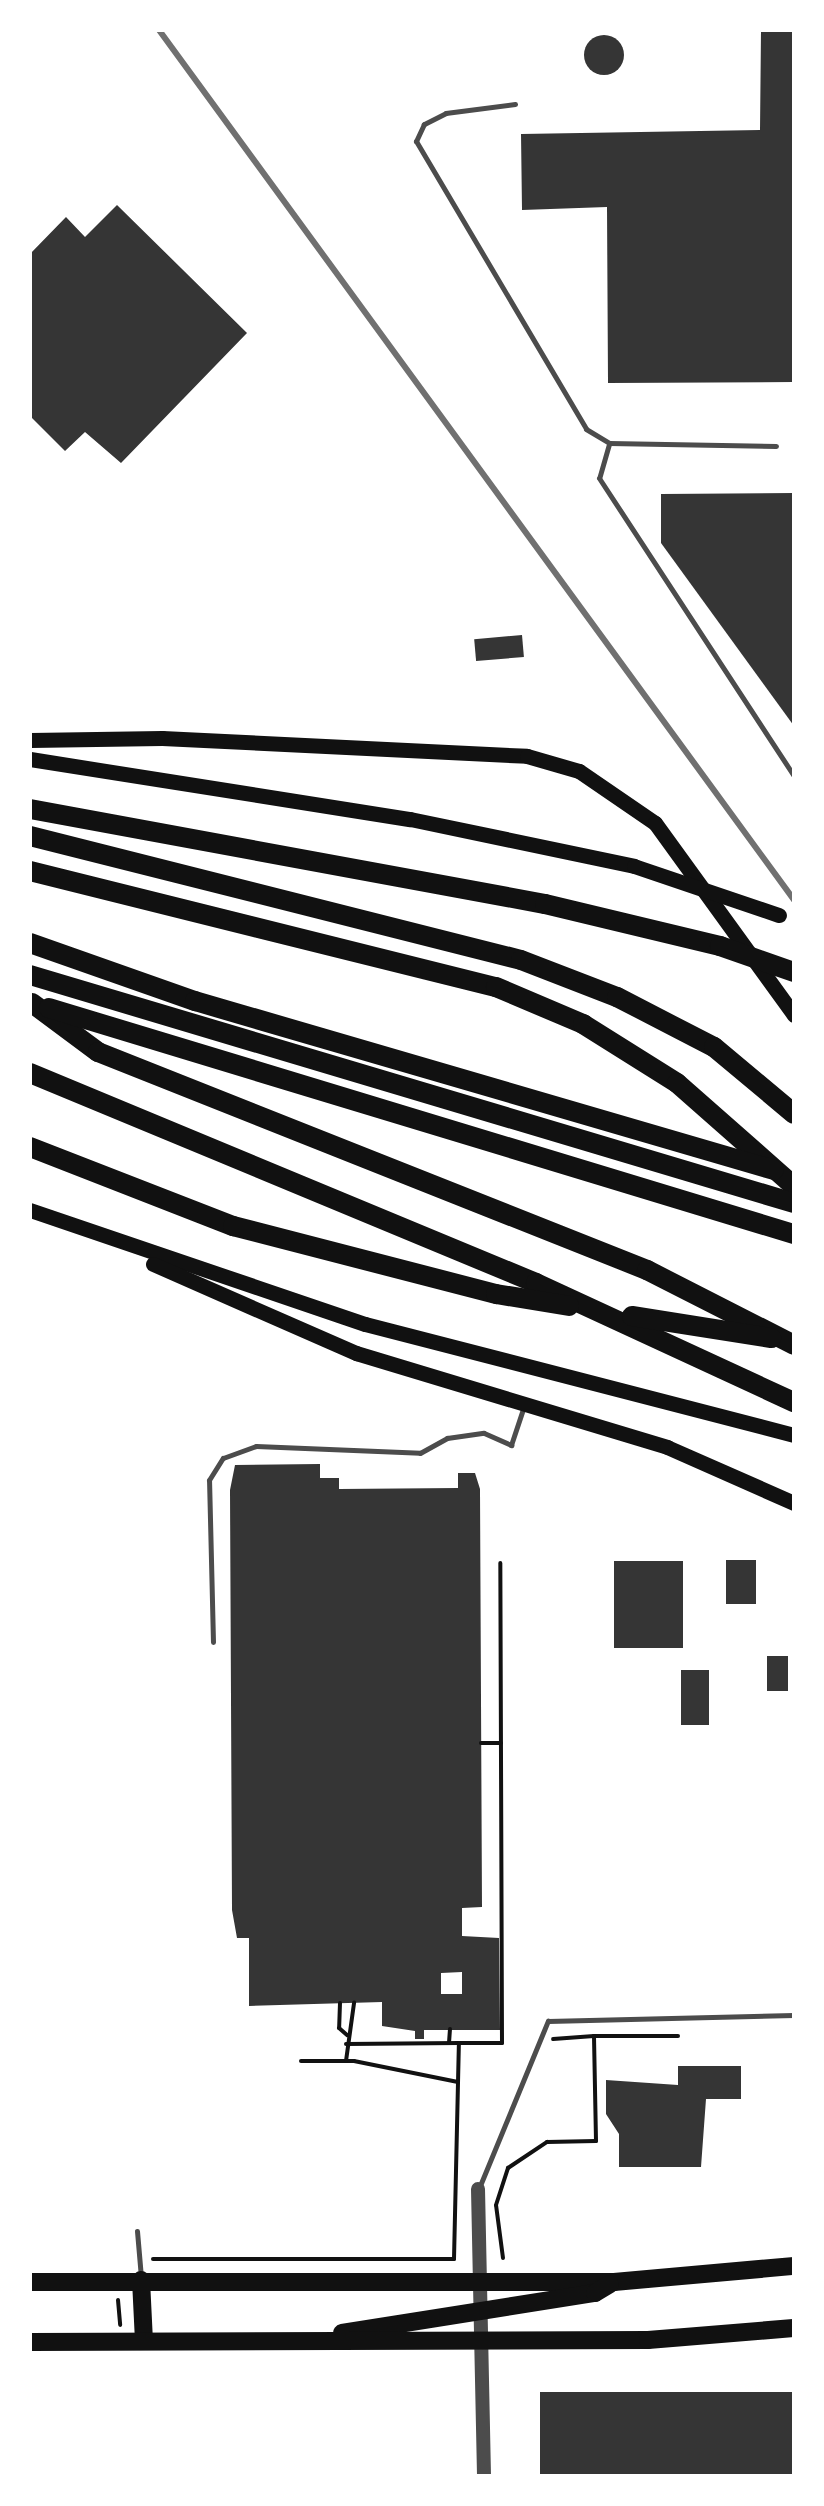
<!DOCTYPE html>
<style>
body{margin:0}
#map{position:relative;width:824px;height:2506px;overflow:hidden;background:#fff;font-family:"Golos Text",sans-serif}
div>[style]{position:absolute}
.building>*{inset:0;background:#353535;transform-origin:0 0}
.round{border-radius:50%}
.path>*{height:4px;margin:-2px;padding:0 2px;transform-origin:2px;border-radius:2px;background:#111}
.service>*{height:5px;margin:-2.5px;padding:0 2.5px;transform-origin:2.5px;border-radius:2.5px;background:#4c4c4c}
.tertiary>*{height:14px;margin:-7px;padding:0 7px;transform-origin:7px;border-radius:7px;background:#4c4c4c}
.secondary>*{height:15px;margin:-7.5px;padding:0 7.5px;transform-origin:7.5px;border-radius:7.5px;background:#111}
.primary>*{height:18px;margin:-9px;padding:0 9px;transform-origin:9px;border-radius:9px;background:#111}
.motorway>*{height:20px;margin:-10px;padding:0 10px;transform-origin:10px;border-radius:10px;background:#111}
.rail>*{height:6px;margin:-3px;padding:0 3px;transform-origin:3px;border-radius:3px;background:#707070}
span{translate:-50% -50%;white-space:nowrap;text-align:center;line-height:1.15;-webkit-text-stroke:10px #fff;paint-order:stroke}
.frame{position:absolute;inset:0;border:32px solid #fff;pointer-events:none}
</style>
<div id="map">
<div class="building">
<i style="clip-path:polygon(761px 30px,794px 30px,794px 382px,608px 383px,607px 207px,522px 210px,521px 134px,760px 130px)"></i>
<i class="round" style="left:584px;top:35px;width:40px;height:40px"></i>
<i style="clip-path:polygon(117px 205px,247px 333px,121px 463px,85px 432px,65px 451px,30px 416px,30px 254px,66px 217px,85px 237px)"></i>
<i style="clip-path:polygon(794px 493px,794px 726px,661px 543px,661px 494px)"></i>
<i style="left:522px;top:635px;width:22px;height:48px;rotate:85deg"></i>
<i style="clip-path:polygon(evenodd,320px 1464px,320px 1478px,339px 1478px,339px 1489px,458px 1488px,458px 1473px,475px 1473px,480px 1489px,482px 1907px,462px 1908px,462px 1936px,499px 1938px,500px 2030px,424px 2030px,424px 2039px,415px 2039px,415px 2031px,382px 2026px,382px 2002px,249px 2006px,249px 1938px,237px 1938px,232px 1910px,230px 1490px,235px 1465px,320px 1464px,462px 1972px,462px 1994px,441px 1994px,441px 1973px,462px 1972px)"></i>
<i style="left:726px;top:1560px;width:30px;height:44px"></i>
<i style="left:614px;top:1561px;width:69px;height:87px"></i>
<i style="left:767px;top:1656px;width:21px;height:35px"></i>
<i style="left:681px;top:1670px;width:28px;height:55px"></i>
<i style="clip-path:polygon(678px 2066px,741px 2066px,741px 2099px,706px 2099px,701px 2167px,619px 2167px,619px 2134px,606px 2114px,606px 2080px,678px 2085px)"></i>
<i style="left:540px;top:2392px;width:254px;height:84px"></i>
</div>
<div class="path">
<i style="left:481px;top:1743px;width:20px"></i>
<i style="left:340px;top:2003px;width:25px;rotate:92deg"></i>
<i style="left:339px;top:2028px;width:11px;rotate:41deg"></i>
<i style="left:594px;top:2036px;width:84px"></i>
<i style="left:449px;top:2043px;width:14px;rotate:-86deg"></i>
<i style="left:346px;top:2044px;width:113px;rotate:-0.5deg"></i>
<i style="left:301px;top:2061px;width:53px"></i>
<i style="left:354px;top:2061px;width:106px;rotate:11.4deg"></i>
<i style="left:346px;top:2061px;width:59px;rotate:-82.1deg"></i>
<i style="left:503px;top:2258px;width:53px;rotate:-97.5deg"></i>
<i style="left:496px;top:2205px;width:39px;rotate:-72deg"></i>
<i style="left:508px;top:2168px;width:47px;rotate:-33.7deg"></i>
<i style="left:547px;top:2142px;width:49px;rotate:-1.2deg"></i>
<i style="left:596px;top:2141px;width:105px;rotate:-91.1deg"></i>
<i style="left:594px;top:2036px;width:41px;rotate:175.8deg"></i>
<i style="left:153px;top:2259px;width:301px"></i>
<i style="left:454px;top:2259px;width:216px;rotate:-88.7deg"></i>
<i style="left:459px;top:2043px;width:43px"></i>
<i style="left:502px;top:2043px;width:480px;rotate:-90.2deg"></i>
<i style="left:118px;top:2300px;width:25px;rotate:85deg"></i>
</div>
<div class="service">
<i style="left:515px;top:104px;width:70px;rotate:172.6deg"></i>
<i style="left:446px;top:113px;width:25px;rotate:153deg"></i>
<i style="left:424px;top:124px;width:19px;rotate:115deg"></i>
<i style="left:416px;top:141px;width:334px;rotate:59.4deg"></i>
<i style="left:586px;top:429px;width:27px;rotate:31deg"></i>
<i style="left:609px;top:443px;width:167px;rotate:1deg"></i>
<i style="left:609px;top:444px;width:35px;rotate:106deg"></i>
<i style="left:599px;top:478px;width:356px;rotate:56.8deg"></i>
<i style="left:213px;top:1642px;width:162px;rotate:-91.4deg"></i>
<i style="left:209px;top:1480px;width:26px;rotate:-58deg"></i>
<i style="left:223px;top:1458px;width:35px;rotate:-20deg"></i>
<i style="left:256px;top:1446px;width:164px;rotate:2.4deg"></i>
<i style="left:420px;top:1453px;width:31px;rotate:-29deg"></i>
<i style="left:447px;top:1438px;width:37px;rotate:-8deg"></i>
<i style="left:484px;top:1433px;width:30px;rotate:24deg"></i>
<i style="left:511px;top:1445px;width:41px;rotate:-71.6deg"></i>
<i style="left:479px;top:2188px;width:181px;rotate:-67.6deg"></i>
<i style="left:548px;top:2021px;width:246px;rotate:-1.4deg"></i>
<i style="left:137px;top:2231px;width:47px;rotate:85.1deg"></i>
</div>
<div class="tertiary">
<i style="left:478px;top:2189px;width:287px;rotate:88.8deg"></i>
</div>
<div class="secondary">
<i style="left:30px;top:740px;width:132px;rotate:-0.9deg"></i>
<i style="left:162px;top:738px;width:365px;rotate:2.8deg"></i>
<i style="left:527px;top:756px;width:54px;rotate:16.1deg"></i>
<i style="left:579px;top:771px;width:92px;rotate:34.4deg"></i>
<i style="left:655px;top:823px;width:237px;rotate:54.1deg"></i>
<i style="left:30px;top:759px;width:385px;rotate:9deg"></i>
<i style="left:410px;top:819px;width:229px;rotate:11.8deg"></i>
<i style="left:634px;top:866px;width:153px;rotate:18.7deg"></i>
<i style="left:30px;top:1210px;width:354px;rotate:18.8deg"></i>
<i style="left:365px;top:1324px;width:443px;rotate:14.5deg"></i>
<i style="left:153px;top:1264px;width:222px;rotate:23.7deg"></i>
<i style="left:356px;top:1353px;width:325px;rotate:16.8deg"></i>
<i style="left:667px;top:1447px;width:139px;rotate:23.8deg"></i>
</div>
<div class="primary">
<i style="left:141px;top:2280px;width:61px;rotate:87.2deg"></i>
<i style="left:30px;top:2282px;width:584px"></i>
<i style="left:614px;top:2282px;width:181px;rotate:-5.1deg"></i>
<i style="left:342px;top:2333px;width:256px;rotate:-9deg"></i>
<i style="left:595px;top:2293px;width:17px;rotate:-31deg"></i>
<i style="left:30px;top:2342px;width:618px;rotate:-0.19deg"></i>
<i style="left:648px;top:2340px;width:146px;rotate:-4.7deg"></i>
</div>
<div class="motorway">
<i style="left:30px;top:809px;width:524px;rotate:10.45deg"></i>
<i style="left:545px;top:904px;width:180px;rotate:13.5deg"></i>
<i style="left:720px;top:946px;width:78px;rotate:19.4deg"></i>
<i style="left:30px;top:836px;width:506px;rotate:14.17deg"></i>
<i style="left:521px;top:960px;width:103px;rotate:21.1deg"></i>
<i style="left:617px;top:997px;width:109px;rotate:27.3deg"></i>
<i style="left:714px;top:1047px;width:104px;rotate:39.9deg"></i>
<i style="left:30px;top:871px;width:480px;rotate:14deg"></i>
<i style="left:496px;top:987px;width:95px;rotate:23deg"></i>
<i style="left:583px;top:1024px;width:111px;rotate:32.1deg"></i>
<i style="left:677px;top:1083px;width:156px;rotate:41.4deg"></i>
<i style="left:30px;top:943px;width:175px;rotate:19.4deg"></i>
<i style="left:195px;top:1001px;width:603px;rotate:16.27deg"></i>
<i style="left:30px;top:975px;width:797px;rotate:16.62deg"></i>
<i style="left:32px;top:1003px;width:82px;rotate:36.6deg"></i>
<i style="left:98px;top:1052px;width:591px;rotate:21.66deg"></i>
<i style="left:647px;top:1270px;width:165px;rotate:27deg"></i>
<i style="left:49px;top:1008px;width:779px;rotate:16.88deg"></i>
<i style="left:30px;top:1073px;width:548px;rotate:22.54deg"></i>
<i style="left:536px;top:1283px;width:284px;rotate:24.8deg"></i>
<i style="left:30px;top:1147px;width:218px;rotate:21.3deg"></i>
<i style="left:233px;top:1226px;width:272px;rotate:14.5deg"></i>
<i style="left:496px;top:1294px;width:74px;rotate:9.3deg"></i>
<i style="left:632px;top:1316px;width:141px;rotate:9deg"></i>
</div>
<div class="rail">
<i style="left:159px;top:30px;width:1077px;rotate:53.87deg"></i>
</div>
<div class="frame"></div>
</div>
